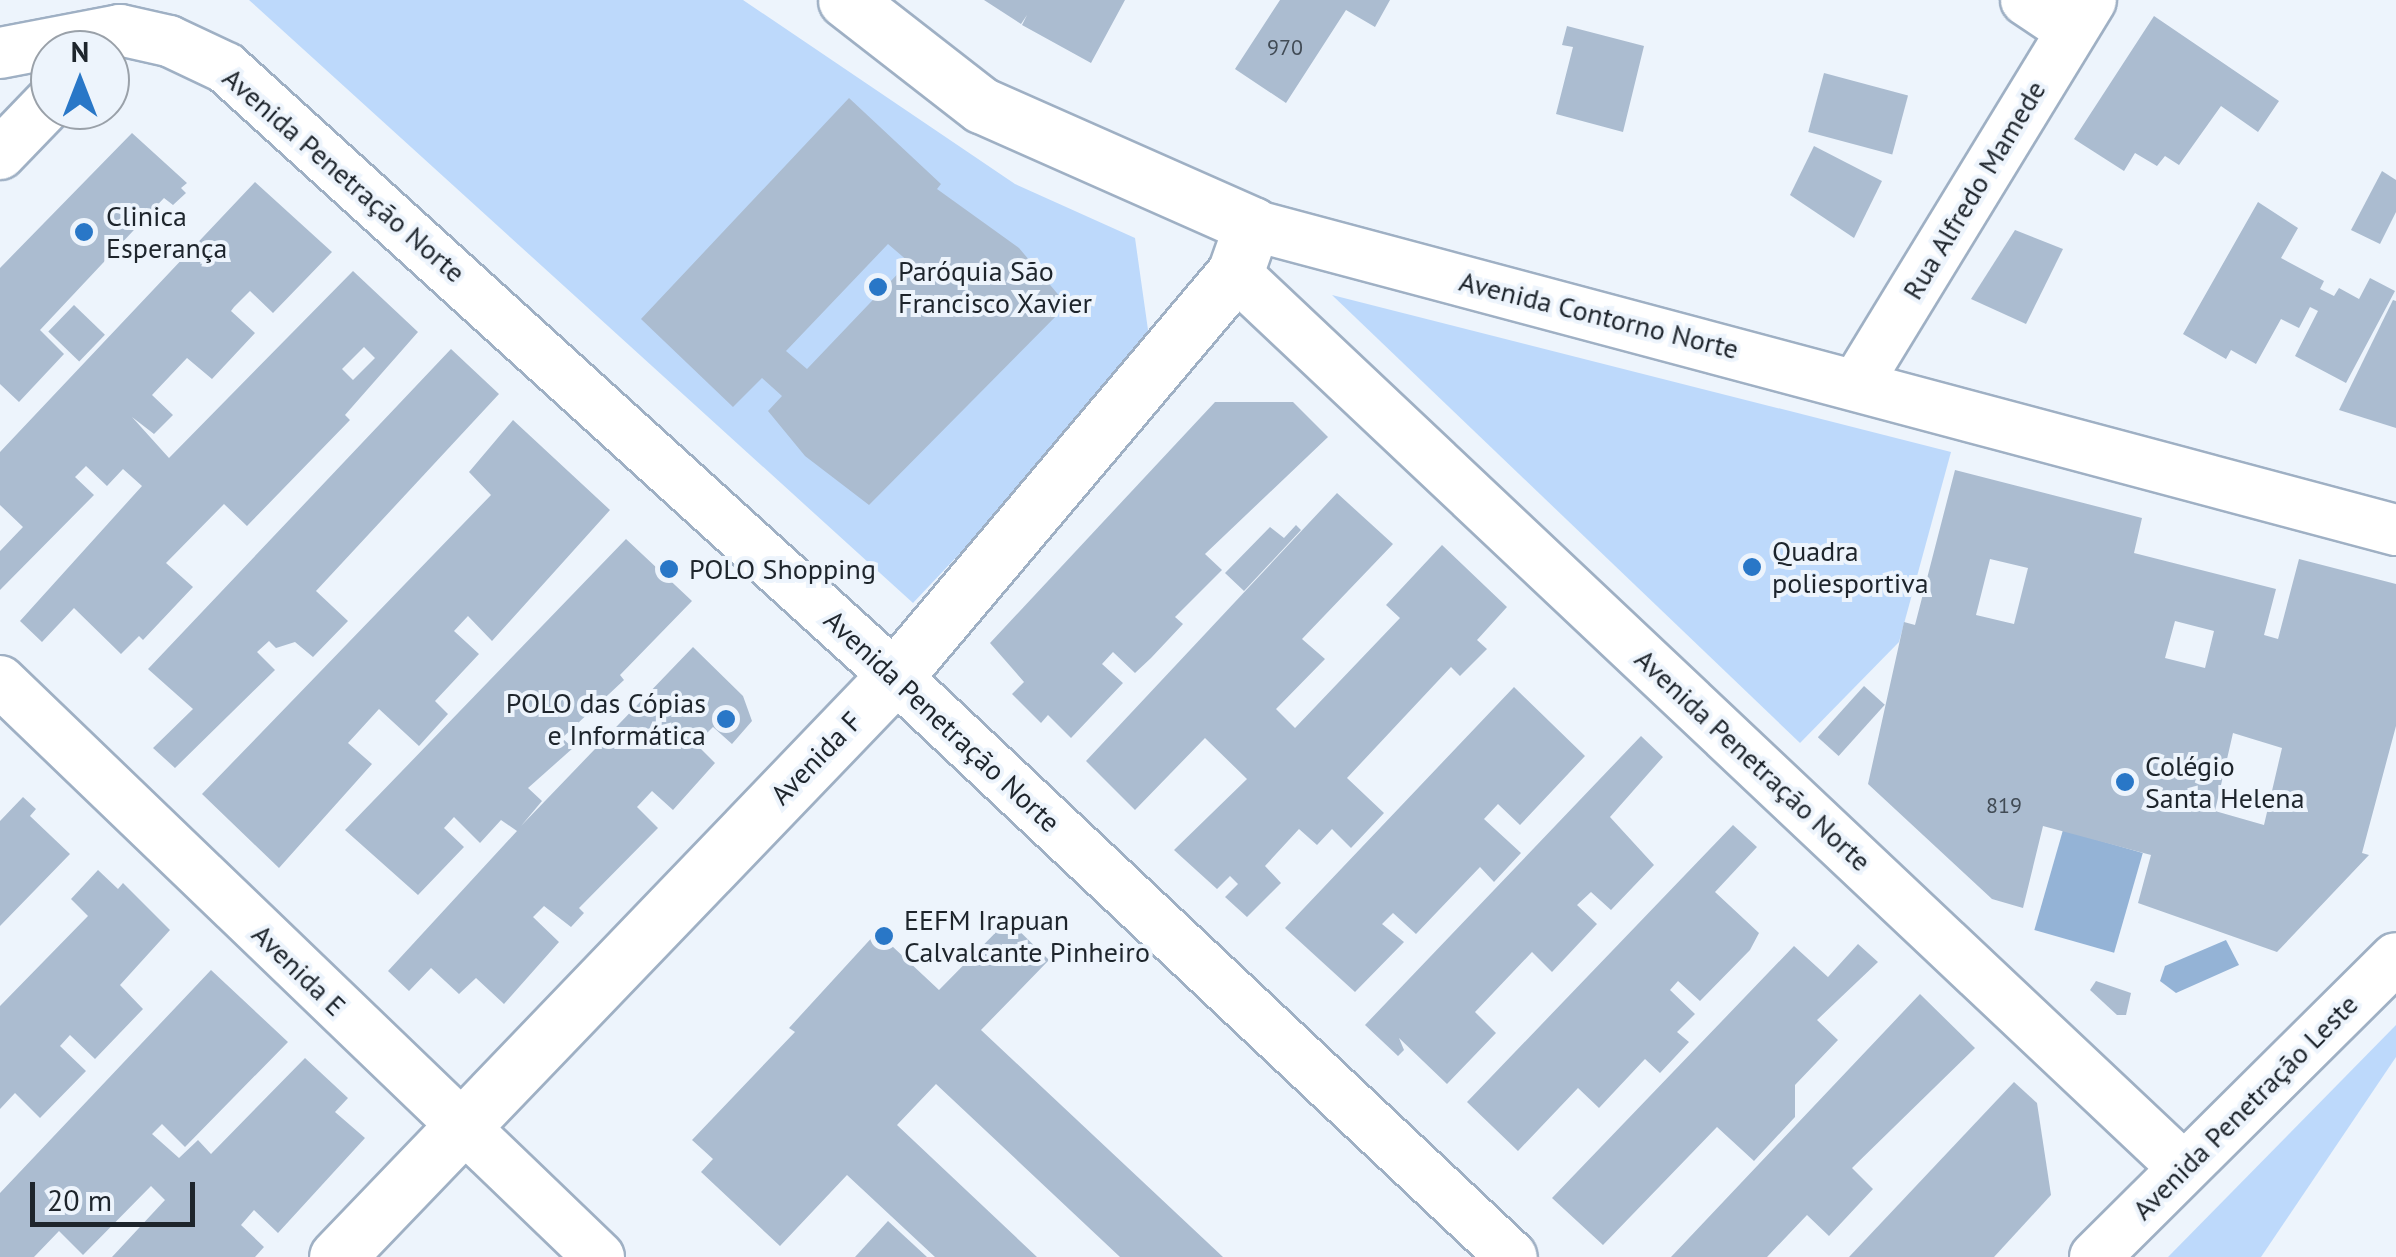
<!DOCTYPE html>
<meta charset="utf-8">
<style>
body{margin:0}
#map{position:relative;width:2396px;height:1257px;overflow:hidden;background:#edf4fc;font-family:"PT Sans",sans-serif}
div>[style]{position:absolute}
.green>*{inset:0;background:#bdd9fb}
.water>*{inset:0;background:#94b3d6;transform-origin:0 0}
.building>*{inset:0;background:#abbcd0;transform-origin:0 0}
.roads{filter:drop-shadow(2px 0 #9fb0c4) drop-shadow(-2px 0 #9fb0c4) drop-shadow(0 2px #9fb0c4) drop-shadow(0 -2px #9fb0c4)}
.street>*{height:50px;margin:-25px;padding:0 25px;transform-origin:25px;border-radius:25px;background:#fff}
.secondary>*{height:55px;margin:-27.5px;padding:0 27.5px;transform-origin:27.5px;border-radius:27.5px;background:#fff}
.dots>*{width:28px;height:28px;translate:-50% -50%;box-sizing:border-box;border:5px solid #edf4fc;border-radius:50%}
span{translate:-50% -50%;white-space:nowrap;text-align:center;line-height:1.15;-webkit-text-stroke:8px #edf4fc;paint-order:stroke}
.number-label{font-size:22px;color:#414b55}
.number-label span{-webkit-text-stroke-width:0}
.street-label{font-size:28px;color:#1e252c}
.poi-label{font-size:28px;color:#1e252c}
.left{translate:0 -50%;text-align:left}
.right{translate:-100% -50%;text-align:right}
.north{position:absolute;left:30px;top:30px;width:100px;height:100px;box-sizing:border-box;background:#edf4fc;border:2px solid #9aa1a9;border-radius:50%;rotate:0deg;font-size:28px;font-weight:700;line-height:40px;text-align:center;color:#1e252c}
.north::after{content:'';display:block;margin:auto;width:35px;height:45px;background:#2977c7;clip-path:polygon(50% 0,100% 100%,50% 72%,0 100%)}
.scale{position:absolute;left:30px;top:1182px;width:165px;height:45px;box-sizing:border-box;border:5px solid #1e252c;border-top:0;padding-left:12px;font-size:30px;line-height:35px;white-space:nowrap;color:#1e252c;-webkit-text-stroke:8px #edf4fc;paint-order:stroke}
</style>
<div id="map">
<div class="green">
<i style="clip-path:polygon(249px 0,743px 0,1015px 184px,1135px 238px,1151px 351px,913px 603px)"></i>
<i style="clip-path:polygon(1332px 295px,1951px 452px,1899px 642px,1800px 743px)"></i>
<i style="clip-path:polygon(2396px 1025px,2396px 1057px,2261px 1257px,2168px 1257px)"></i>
</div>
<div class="water">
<i style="left:2063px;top:830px;width:83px;height:104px;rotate:16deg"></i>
<i style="clip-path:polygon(2226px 940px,2239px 965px,2176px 993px,2160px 981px,2165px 966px)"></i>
</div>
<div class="building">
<i style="clip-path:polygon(984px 0,1125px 0,1091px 63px,1022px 25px,1027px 15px,1021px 24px)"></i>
<i style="clip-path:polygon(1280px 0,1390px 0,1375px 27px,1346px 10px,1286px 103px,1235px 69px)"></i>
<i style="clip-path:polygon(2154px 16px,2279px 101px,2258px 132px,2221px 106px,2179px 165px,2165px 156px,2157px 166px,2135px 153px,2124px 171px,2074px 139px)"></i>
<i style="clip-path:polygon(1567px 26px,1644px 46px,1623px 132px,1556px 114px,1573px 47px,1562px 45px)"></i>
<i style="left:1824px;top:73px;width:87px;height:61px;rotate:15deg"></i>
<i style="clip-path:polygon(evenodd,849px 98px,941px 184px,937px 189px,1019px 248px,1067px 305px,869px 505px,805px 456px,768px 411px,782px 396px,762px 378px,733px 407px,641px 319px,849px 98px,888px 244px,909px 262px,807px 369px,786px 351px,888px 244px)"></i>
<i style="clip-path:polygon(132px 133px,187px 183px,181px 188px,186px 193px,173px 205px,164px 198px,40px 330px,64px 354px,19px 402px,0 384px,0 268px)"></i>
<i style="clip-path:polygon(1814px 146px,1882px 181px,1854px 238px,1790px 195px)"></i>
<i style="clip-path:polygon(2382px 171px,2396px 180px,2396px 212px,2380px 244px,2351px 230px)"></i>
<i style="clip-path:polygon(evenodd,255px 182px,332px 252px,273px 313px,250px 291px,234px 307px,231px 311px,255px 333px,212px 379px,187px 358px,152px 395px,173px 415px,154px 434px,132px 417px,169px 458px,353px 271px,418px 332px,345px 415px,350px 420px,247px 526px,224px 504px,166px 563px,193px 587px,143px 640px,139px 636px,121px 654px,74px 608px,42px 642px,20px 621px,142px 486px,123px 469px,107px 486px,86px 466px,75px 477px,94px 495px,0 590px,0 551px,23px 527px,0 505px,0 452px,255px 182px,364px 347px,375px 358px,353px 380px,342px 369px,364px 347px)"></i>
<i style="clip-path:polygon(2258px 202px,2298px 228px,2281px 258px,2324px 281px,2320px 289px,2334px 296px,2339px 288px,2359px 299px,2370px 278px,2395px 291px,2346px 383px,2295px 356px,2318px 311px,2310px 307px,2299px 328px,2281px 319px,2256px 364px,2231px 350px,2226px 359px,2183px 334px)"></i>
<i style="clip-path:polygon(2015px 230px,2063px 249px,2026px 324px,1971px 299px)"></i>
<i style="clip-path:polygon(2393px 300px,2396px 301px,2396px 428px,2339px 410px)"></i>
<i style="left:74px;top:305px;width:43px;height:37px;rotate:44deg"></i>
<i style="clip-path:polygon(451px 349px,499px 394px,316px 591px,348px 621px,313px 657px,295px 642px,276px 648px,269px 641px,257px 652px,275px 670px,175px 768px,153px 748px,193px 709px,148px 669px)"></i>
<i style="clip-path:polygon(1215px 402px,1293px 402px,1328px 437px,1205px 554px,1222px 570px,1175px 617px,1183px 624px,1151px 658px,1135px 673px,1113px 652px,1102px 664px,1123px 683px,1071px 738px,1048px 715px,1041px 723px,1012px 694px,1024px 682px,990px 643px)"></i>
<i style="clip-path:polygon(513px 420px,610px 510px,492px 641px,468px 616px,454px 631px,479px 654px,435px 701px,448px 714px,419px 746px,379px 709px,348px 743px,372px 764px,279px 868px,202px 794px,491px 495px,469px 472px)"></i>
<i style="clip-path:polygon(evenodd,1955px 470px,2142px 518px,2134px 553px,2276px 589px,2264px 635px,2278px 639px,2299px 559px,2396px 584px,2396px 726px,2362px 853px,2369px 855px,2277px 952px,2138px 903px,2151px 855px,2043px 826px,2023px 908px,1992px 899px,1868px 784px,1904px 622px,1915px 625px,1955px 470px,1990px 559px,2028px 568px,2014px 624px,1976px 615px,1990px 559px,1955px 470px,2175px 621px,2214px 631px,2205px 668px,2165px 658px,2175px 621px,1955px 470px,2233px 733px,2282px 748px,2264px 825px,2215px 811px,2233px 733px)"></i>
<i style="clip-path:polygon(1337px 493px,1393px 544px,1302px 639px,1325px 659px,1276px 709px,1295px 728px,1400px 618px,1386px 605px,1442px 545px,1507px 607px,1477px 640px,1487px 649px,1460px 676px,1451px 667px,1347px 778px,1384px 813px,1351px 848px,1332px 829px,1317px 845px,1299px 829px,1265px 866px,1281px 883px,1247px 917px,1225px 897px,1238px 884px,1230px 876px,1217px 889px,1174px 850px,1247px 779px,1205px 738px,1135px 810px,1086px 761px)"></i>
<i style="clip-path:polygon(1296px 525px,1301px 530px,1244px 591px,1225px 573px,1270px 527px,1284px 538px)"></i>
<i style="clip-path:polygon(626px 539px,692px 601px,620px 675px,624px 680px,562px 738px,573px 748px,528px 788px,542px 801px,521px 826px,693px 647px,743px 696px,752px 721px,732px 744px,713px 727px,696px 744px,715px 763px,673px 810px,652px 791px,637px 807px,658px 828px,579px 908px,584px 913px,571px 927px,544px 906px,533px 917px,559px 942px,504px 1004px,476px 978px,459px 994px,431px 968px,409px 991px,388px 971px,517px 831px,501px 820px,480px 843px,454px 817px,444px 828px,464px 847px,418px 895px,345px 830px)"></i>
<i style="left:1864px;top:686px;width:28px;height:69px;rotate:42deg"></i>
<i style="clip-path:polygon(1514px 687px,1585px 756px,1520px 825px,1498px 804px,1484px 819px,1521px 853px,1494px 882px,1480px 867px,1416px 934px,1393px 913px,1382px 924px,1404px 942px,1355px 992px,1285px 928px)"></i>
<i style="clip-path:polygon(1641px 736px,1663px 757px,1610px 817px,1654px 865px,1611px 910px,1591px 892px,1577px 905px,1597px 924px,1552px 972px,1532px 952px,1475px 1012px,1496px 1033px,1447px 1084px,1399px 1038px,1404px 1050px,1398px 1056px,1365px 1025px)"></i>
<i style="clip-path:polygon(23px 797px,36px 809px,30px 816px,70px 854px,0 926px,0 821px)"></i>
<i style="clip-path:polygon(1733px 825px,1757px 847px,1715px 892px,1759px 933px,1750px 950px,1700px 1001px,1678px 981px,1670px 990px,1695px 1014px,1677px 1032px,1689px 1042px,1660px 1073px,1645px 1059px,1599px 1108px,1578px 1088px,1518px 1151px,1467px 1102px)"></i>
<i style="clip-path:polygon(98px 870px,118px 889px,123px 883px,170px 930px,120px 985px,143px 1009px,95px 1059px,70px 1035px,60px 1046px,86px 1071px,40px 1118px,15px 1093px,0 1109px,0 1006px,88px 916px,71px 899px)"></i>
<i style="clip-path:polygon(1008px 920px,1049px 960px,981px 1030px,1223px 1257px,1120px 1257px,936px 1084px,897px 1125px,1037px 1257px,935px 1257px,847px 1175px,780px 1246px,701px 1172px,713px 1159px,692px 1140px,795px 1032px,789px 1028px,877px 932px,939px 990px)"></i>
<i style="clip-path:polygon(1858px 944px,1878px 962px,1817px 1020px,1838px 1040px,1795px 1085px,1795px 1117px,1754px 1161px,1717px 1127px,1603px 1245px,1552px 1198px,1794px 946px,1828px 977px)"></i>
<i style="clip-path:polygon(211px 970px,288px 1042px,185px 1147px,162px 1124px,152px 1134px,179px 1158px,198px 1140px,211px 1154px,305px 1058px,348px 1098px,335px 1112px,365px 1138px,278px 1233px,254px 1210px,241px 1225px,264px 1247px,255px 1257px,112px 1257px,165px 1200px,151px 1186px,83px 1255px,59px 1231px,34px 1257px,0 1257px,0 1193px)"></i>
<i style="clip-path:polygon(2096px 981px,2131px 993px,2126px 1015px,2117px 1015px,2090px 990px)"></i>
<i style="clip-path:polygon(1920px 994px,1975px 1048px,1852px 1168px,1873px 1189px,1829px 1236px,1807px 1215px,1767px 1257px,1671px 1257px)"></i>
<i style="clip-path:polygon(2014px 1082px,2037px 1103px,2051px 1195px,1994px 1257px,1849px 1257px)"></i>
<i style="clip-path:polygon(888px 1221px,927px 1257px,855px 1257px)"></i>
</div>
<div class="roads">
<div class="street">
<i style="left:2026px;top:0;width:54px;rotate:33.7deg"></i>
<i style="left:0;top:53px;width:122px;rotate:-10.9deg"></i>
<i style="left:120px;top:30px;width:50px;rotate:12.7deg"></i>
<i style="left:169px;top:41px;width:63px;rotate:25.3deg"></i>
<i style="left:226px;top:68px;width:904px;rotate:42.27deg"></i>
<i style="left:895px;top:676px;width:847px;rotate:43.28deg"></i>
<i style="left:0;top:154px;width:72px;rotate:-46.1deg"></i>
<i style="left:1252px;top:225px;width:1184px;rotate:14.93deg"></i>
<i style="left:1235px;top:273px;width:1302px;rotate:43.32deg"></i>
<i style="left:1858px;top:382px;width:447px;rotate:-58.6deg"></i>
<i style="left:0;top:681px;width:831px;rotate:43.88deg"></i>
<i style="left:2095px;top:1257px;width:424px;rotate:-44.8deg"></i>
</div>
<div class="secondary">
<i style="left:337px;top:1257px;width:806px;rotate:-46.16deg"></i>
<i style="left:895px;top:676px;width:527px;rotate:-49.85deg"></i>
<i style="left:1235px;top:273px;width:51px;rotate:-70.5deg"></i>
<i style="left:1252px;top:225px;width:296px;rotate:-156.1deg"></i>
<i style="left:981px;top:105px;width:171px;rotate:-142.1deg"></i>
</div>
</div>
<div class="dots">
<i style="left:84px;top:232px;background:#2977c7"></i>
<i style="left:878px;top:287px;background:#2977c7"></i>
<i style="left:1752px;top:567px;background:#2977c7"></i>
<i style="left:669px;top:569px;background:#2977c7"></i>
<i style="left:726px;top:719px;background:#2977c7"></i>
<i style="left:2125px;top:782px;background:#2977c7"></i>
<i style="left:884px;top:936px;background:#2977c7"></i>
</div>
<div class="number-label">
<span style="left:1285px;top:48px">970</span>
<span style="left:2004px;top:806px">819</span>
</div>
<div class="street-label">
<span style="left:344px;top:175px;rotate:41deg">Avenida Penetração Norte</span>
<span style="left:1974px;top:190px;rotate:-59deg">Rua Alfredo Mamede</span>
<span style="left:1599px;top:315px;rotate:14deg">Avenida Contorno Norte</span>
<span style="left:942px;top:721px;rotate:43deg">Avenida Penetração Norte</span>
<span style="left:816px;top:758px;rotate:-46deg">Avenida F</span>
<span style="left:1753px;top:760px;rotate:43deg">Avenida Penetração Norte</span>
<span style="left:299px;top:970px;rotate:44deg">Avenida E</span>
<span style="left:2245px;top:1107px;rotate:-45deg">Avenida Penetração Leste</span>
</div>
<div class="poi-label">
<span class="left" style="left:106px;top:232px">Clinica<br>Esperança</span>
<span class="left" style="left:898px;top:287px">Paróquia São<br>Francisco Xavier</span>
<span class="left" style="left:1772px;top:567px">Quadra<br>poliesportiva</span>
<span class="left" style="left:689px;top:569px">POLO Shopping</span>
<span class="right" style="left:706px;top:719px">POLO das Cópias<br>e Informática</span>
<span class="left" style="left:2145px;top:782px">Colégio<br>Santa Helena</span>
<span class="left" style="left:904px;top:936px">EEFM Irapuan<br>Calvalcante Pinheiro</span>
</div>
<div class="north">N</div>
<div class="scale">20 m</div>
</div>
